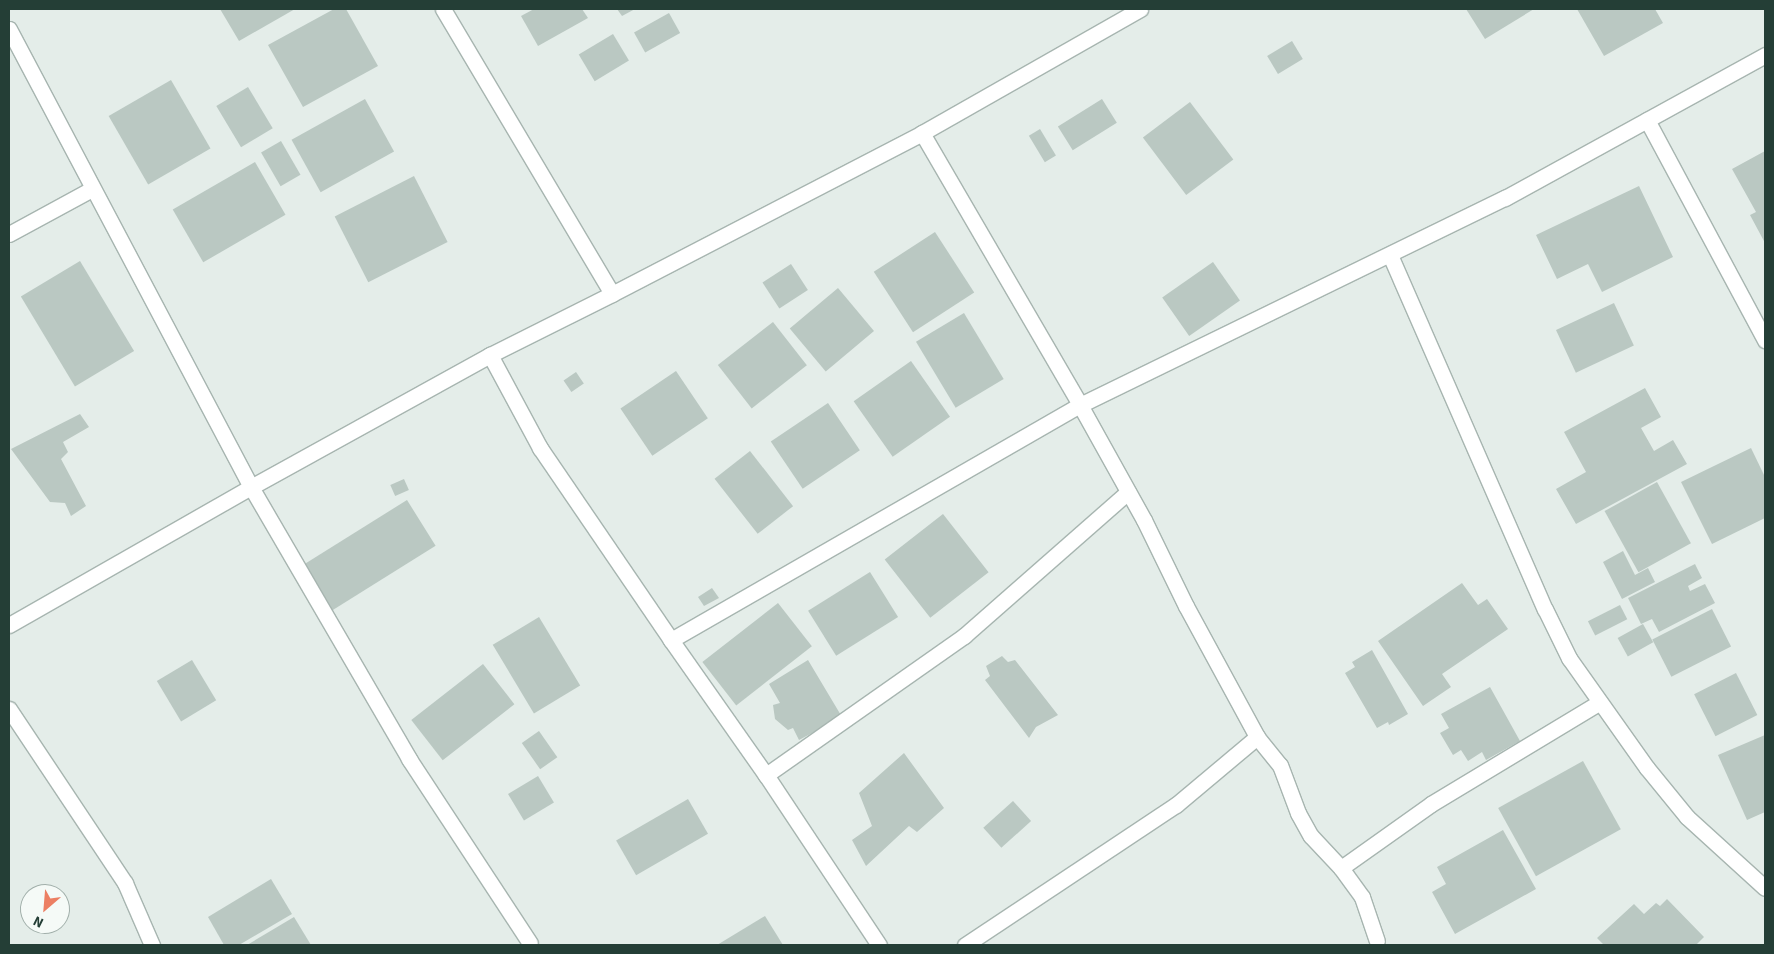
<!DOCTYPE html>
<style>
body{margin:0}
#map{position:relative;width:1774px;height:954px;overflow:hidden;background:#e4ede9;font-family:"Source Sans 3",sans-serif}
div>[style]{position:absolute}
.building>*{inset:0;background:#bac8c2;transform-origin:0 0}
.roads{filter:drop-shadow(1px 0 #a7b5b0) drop-shadow(-1px 0 #a7b5b0) drop-shadow(0 1px #a7b5b0) drop-shadow(0 -1px #a7b5b0)}
.minor>*{height:15px;margin:-7.5px;padding:0 7.5px;transform-origin:7.5px;border-radius:7.5px;background:#fff}
span{translate:-50% -50%;white-space:nowrap;text-align:center;line-height:1.15;-webkit-text-stroke:4.5px #f5faf7;paint-order:stroke}
.frame{position:absolute;inset:0;border:10px solid #243e36;pointer-events:none}
.north{position:absolute;left:20px;top:884px;width:50px;height:50px;box-sizing:border-box;background:#f5faf7;border:1px solid #a1afaa;border-radius:50%;rotate:207deg;font-size:14px;font-weight:700;line-height:20px;text-align:center;color:#243e36}
.north::after{content:'';display:block;margin:auto;width:18px;height:22px;background:#ec7f63;clip-path:polygon(50% 0,100% 100%,50% 72%,0 100%)}
</style>
<div id="map">
<div class="building">
<i style="clip-path:polygon(220px 9px,295px 9px,239px 41px)"></i>
<i style="clip-path:polygon(334px 9px,346px 9px,378px 66px,303px 107px,268px 45px)"></i>
<i style="clip-path:polygon(534px 9px,582px 9px,588px 18px,538px 46px,521px 16px)"></i>
<i style="clip-path:polygon(617px 9px,635px 9px,622px 16px)"></i>
<i style="clip-path:polygon(1466px 9px,1534px 9px,1485px 39px)"></i>
<i style="clip-path:polygon(1577px 9px,1655px 9px,1663px 23px,1604px 56px)"></i>
<i style="left:669px;top:13px;width:23px;height:40px;rotate:61deg"></i>
<i style="left:613px;top:34px;width:31px;height:40px;rotate:59deg"></i>
<i style="left:1292px;top:41px;width:21px;height:29px;rotate:59deg"></i>
<i style="left:171px;top:80px;width:79px;height:72px;rotate:60deg"></i>
<i style="left:248px;top:87px;width:48px;height:37px;rotate:59deg"></i>
<i style="left:365px;top:99px;width:60px;height:84px;rotate:61deg"></i>
<i style="left:1102px;top:99px;width:28px;height:52px;rotate:58deg"></i>
<i style="left:1190px;top:102px;width:72px;height:59px;rotate:53deg"></i>
<i style="left:1040px;top:129px;width:31px;height:13px;rotate:59deg"></i>
<i style="left:281px;top:141px;width:39px;height:23px;rotate:60deg"></i>
<i style="clip-path:polygon(1765px 151px,1765px 243px,1750px 215px,1756px 212px,1732px 169px)"></i>
<i style="left:255px;top:162px;width:61px;height:95px;rotate:60deg"></i>
<i style="left:414px;top:176px;width:74px;height:89px;rotate:63deg"></i>
<i style="clip-path:polygon(1639px 186px,1673px 257px,1602px 292px,1588px 264px,1557px 279px,1536px 235px)"></i>
<i style="left:935px;top:232px;width:72px;height:73px;rotate:57deg"></i>
<i style="left:80px;top:261px;width:105px;height:69px;rotate:59deg"></i>
<i style="left:1213px;top:262px;width:47px;height:62px;rotate:55deg"></i>
<i style="left:791px;top:264px;width:31px;height:34px;rotate:57deg"></i>
<i style="left:838px;top:288px;width:56px;height:63px;rotate:50deg"></i>
<i style="left:1614px;top:303px;width:47px;height:64px;rotate:65deg"></i>
<i style="left:964px;top:313px;width:77px;height:56px;rotate:59deg"></i>
<i style="left:773px;top:322px;width:55px;height:70px;rotate:52deg"></i>
<i style="left:911px;top:361px;width:68px;height:70px;rotate:55deg"></i>
<i style="left:676px;top:371px;width:57px;height:67px;rotate:56deg"></i>
<i style="left:576px;top:372px;width:14px;height:15px;rotate:56deg"></i>
<i style="clip-path:polygon(1645px 388px,1661px 417px,1641px 428px,1654px 451px,1673px 440px,1687px 464px,1576px 524px,1556px 489px,1586px 472px,1564px 432px)"></i>
<i style="left:828px;top:403px;width:57px;height:69px;rotate:56deg"></i>
<i style="clip-path:polygon(80px 414px,89px 427px,63px 442px,68px 452px,61px 459px,86px 506px,71px 516px,65px 503px,50px 502px,11px 449px)"></i>
<i style="clip-path:polygon(1751px 448px,1765px 477px,1765px 518px,1712px 544px,1681px 482px)"></i>
<i style="left:750px;top:451px;width:70px;height:45px;rotate:52deg"></i>
<i style="left:404px;top:479px;width:12px;height:15px;rotate:66deg"></i>
<i style="left:1657px;top:482px;width:70px;height:60px;rotate:61deg"></i>
<i style="left:407px;top:500px;width:54px;height:124px;rotate:58deg"></i>
<i style="left:943px;top:514px;width:74px;height:74px;rotate:52deg"></i>
<i style="clip-path:polygon(1623px 551px,1635px 575px,1648px 568px,1655px 582px,1622px 599px,1603px 562px)"></i>
<i style="clip-path:polygon(1695px 564px,1702px 578px,1688px 586px,1690px 591px,1705px 584px,1715px 603px,1659px 632px,1652px 619px,1641px 624px,1628px 598px)"></i>
<i style="left:870px;top:572px;width:53px;height:73px;rotate:58deg"></i>
<i style="clip-path:polygon(1462px 583px,1478px 605px,1487px 599px,1508px 629px,1442px 674px,1451px 687px,1423px 706px,1378px 641px)"></i>
<i style="clip-path:polygon(712px 588px,719px 598px,704px 606px,698px 597px)"></i>
<i style="left:778px;top:603px;width:55px;height:96px;rotate:52deg"></i>
<i style="left:1620px;top:605px;width:16px;height:36px;rotate:63deg"></i>
<i style="left:1712px;top:609px;width:42px;height:67px;rotate:63deg"></i>
<i style="left:539px;top:617px;width:80px;height:54px;rotate:59deg"></i>
<i style="left:1643px;top:624px;width:21px;height:29px;rotate:61deg"></i>
<i style="clip-path:polygon(1372px 650px,1408px 714px,1389px 725px,1388px 722px,1377px 728px,1345px 673px,1355px 667px,1352px 662px)"></i>
<i style="clip-path:polygon(1002px 656px,1008px 662px,1015px 660px,1058px 715px,1036px 727px,1029px 738px,985px 680px,990px 676px,986px 666px)"></i>
<i style="left:192px;top:660px;width:47px;height:41px;rotate:59deg"></i>
<i style="clip-path:polygon(808px 660px,842px 717px,799px 740px,793px 728px,788px 730px,775px 719px,773px 705px,780px 703px,769px 684px)"></i>
<i style="left:483px;top:664px;width:51px;height:91px;rotate:52deg"></i>
<i style="left:1736px;top:673px;width:47px;height:47px;rotate:63deg"></i>
<i style="clip-path:polygon(1490px 687px,1520px 741px,1486px 760px,1482px 752px,1468px 761px,1461px 750px,1453px 755px,1440px 733px,1449px 728px,1441px 714px)"></i>
<i style="left:539px;top:731px;width:32px;height:21px;rotate:55deg"></i>
<i style="clip-path:polygon(1765px 735px,1765px 812px,1747px 820px,1718px 755px)"></i>
<i style="clip-path:polygon(904px 753px,944px 808px,917px 832px,909px 826px,866px 866px,852px 840px,872px 826px,859px 793px)"></i>
<i style="left:1583px;top:761px;width:78px;height:97px;rotate:61deg"></i>
<i style="left:538px;top:776px;width:31px;height:35px;rotate:59deg"></i>
<i style="left:688px;top:799px;width:40px;height:83px;rotate:60deg"></i>
<i style="left:1013px;top:801px;width:27px;height:40px;rotate:48deg"></i>
<i style="clip-path:polygon(1503px 830px,1536px 889px,1455px 934px,1432px 892px,1446px 884px,1437px 867px)"></i>
<i style="clip-path:polygon(271px 879px,292px 914px,239px 945px,224px 945px,208px 917px)"></i>
<i style="clip-path:polygon(1667px 899px,1704px 937px,1696px 945px,1604px 945px,1597px 938px,1634px 904px,1644px 914px,1656px 903px,1660px 906px)"></i>
<i style="clip-path:polygon(765px 916px,783px 945px,717px 945px)"></i>
<i style="clip-path:polygon(294px 917px,311px 945px,247px 945px)"></i>
</div>
<div class="roads">
<div class="minor">
<i style="left:443px;top:9px;width:331px;rotate:59.3deg"></i>
<i style="left:612px;top:294px;width:349px;rotate:-27.4deg"></i>
<i style="left:922px;top:133px;width:251px;rotate:-29.6deg"></i>
<i style="left:9px;top:29px;width:518px;rotate:62.15deg"></i>
<i style="left:251px;top:487px;width:315px;rotate:59.8deg"></i>
<i style="left:409px;top:759px;width:220px;rotate:56.7deg"></i>
<i style="left:1647px;top:120px;width:250px;rotate:61.8deg"></i>
<i style="left:922px;top:133px;width:315px;rotate:59.8deg"></i>
<i style="left:1080px;top:405px;width:132px;rotate:60.9deg"></i>
<i style="left:1144px;top:520px;width:96px;rotate:64deg"></i>
<i style="left:1186px;top:606px;width:149px;rotate:61.5deg"></i>
<i style="left:1257px;top:737px;width:36px;rotate:51deg"></i>
<i style="left:1280px;top:765px;width:51px;rotate:69.4deg"></i>
<i style="left:1298px;top:813px;width:26px;rotate:61deg"></i>
<i style="left:1311px;top:836px;width:44px;rotate:46.8deg"></i>
<i style="left:1341px;top:868px;width:36px;rotate:54deg"></i>
<i style="left:1362px;top:897px;width:46px;rotate:71.2deg"></i>
<i style="left:9px;top:234px;width:94px;rotate:-28.5deg"></i>
<i style="left:1390px;top:255px;width:386px;rotate:66.4deg"></i>
<i style="left:1545px;top:609px;width:55px;rotate:63.9deg"></i>
<i style="left:1569px;top:658px;width:135px;rotate:54.7deg"></i>
<i style="left:1647px;top:768px;width:63px;rotate:50.8deg"></i>
<i style="left:1687px;top:817px;width:105px;rotate:42.3deg"></i>
<i style="left:490px;top:355px;width:106px;rotate:61.7deg"></i>
<i style="left:540px;top:448px;width:232px;rotate:55.7deg"></i>
<i style="left:671px;top:640px;width:165px;rotate:54.9deg"></i>
<i style="left:766px;top:775px;width:204px;rotate:56.4deg"></i>
<i style="left:9px;top:625px;width:279px;rotate:-29.7deg"></i>
<i style="left:251px;top:487px;width:273px;rotate:-28.9deg"></i>
<i style="left:490px;top:355px;width:136px;rotate:-26.6deg"></i>
<i style="left:671px;top:640px;width:472px;rotate:-29.9deg"></i>
<i style="left:1080px;top:405px;width:473px;rotate:-26deg"></i>
<i style="left:1505px;top:198px;width:297px;rotate:-28.8deg"></i>
<i style="left:9px;top:709px;width:209px;rotate:56.3deg"></i>
<i style="left:125px;top:883px;width:68px;rotate:66.5deg"></i>
<i style="left:766px;top:775px;width:242px;rotate:-35.1deg"></i>
<i style="left:964px;top:636px;width:218px;rotate:-41.3deg"></i>
<i style="left:1341px;top:868px;width:110px;rotate:-35.4deg"></i>
<i style="left:1431px;top:804px;width:197px;rotate:-31.1deg"></i>
<i style="left:965px;top:945px;width:253px;rotate:-33.6deg"></i>
<i style="left:1176px;top:805px;width:106px;rotate:-40deg"></i>
</div>
</div>
<div class="frame"></div>
<div class="north">N</div>
</div>
